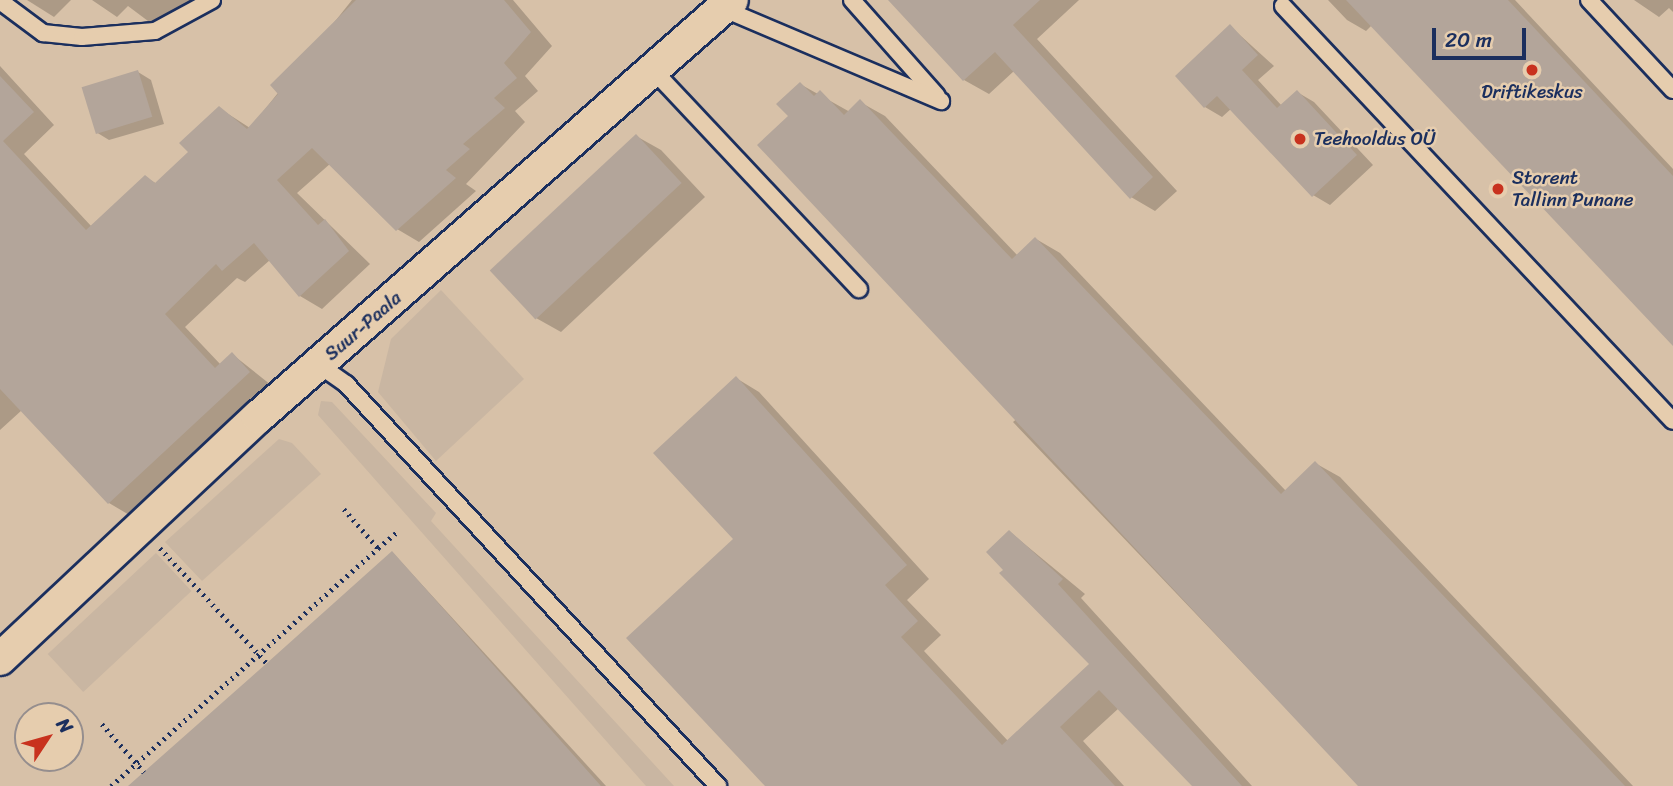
<!DOCTYPE html>
<meta charset="utf-8">
<style>
body{margin:0}
#map{position:relative;width:1673px;height:786px;overflow:hidden;background:#e6cdae;font-family:Sriracha,sans-serif}
div>[style]{position:absolute}
.built>*{inset:0;background:#d7c1a8}
.green>*{inset:0;background:#c9b6a2;transform-origin:0 0}
.shadow>*{inset:0;background:#0003}
.building>*{inset:0;background:#b3a59a;transform-origin:0 0}
.path>*{height:4.5px;margin-top:-2.25px;transform-origin:0;background:repeating-linear-gradient(90deg,#1b2f5e 0 2px,transparent 0 7px)}
.roads{filter:drop-shadow(2px 0 #1b2f5e) drop-shadow(-2px 0 #1b2f5e) drop-shadow(0 2px #1b2f5e) drop-shadow(0 -2px #1b2f5e)}
.lane>*{height:16px;margin:-8px;padding:0 8px;transform-origin:8px;border-radius:8px;background:#e6cdae}
.street>*{height:32px;margin:-16px;padding:0 16px;transform-origin:16px;border-radius:16px;background:#e6cdae}
.dots>*{width:19px;height:19px;translate:-50% -50%;box-sizing:border-box;border:4px solid #e6cdae;border-radius:50%}
span{translate:-50% -50%;white-space:nowrap;text-align:center;line-height:1.15;-webkit-text-stroke:5px #e6cdae;paint-order:stroke}
.poi-label{font-size:19px;color:#1b2f5e}
.left{translate:0 -50%;text-align:left}
.street-label{font-size:19px;color:#1b2f5e}
.north{position:absolute;left:14px;top:702px;width:70px;height:70px;box-sizing:border-box;background:#e6cdae;border:2px solid #958e8e;border-radius:50%;rotate:54deg;font-size:19px;font-weight:700;line-height:28px;text-align:center;color:#1b2f5e}
.north::after{content:'';display:block;margin:auto;width:24px;height:32px;background:#c8321e;clip-path:polygon(50% 0,100% 100%,50% 72%,0 100%)}
.scale{position:absolute;left:1432px;top:28px;width:94px;height:32px;box-sizing:border-box;border:4px solid #1b2f5e;border-top:0;padding-left:9px;font-size:21px;line-height:24px;white-space:nowrap;color:#1b2f5e;-webkit-text-stroke:5px #e6cdae;paint-order:stroke}
</style>
<div id="map">
<div class="built">
<i style="clip-path:polygon(evenodd,0 0,1673px 0,1673px 786px,0 786px,0 0,28px 716px,70px 716px,70px 758px,28px 758px,28px 716px)"></i>
</div>
<div class="green">
<i style="clip-path:polygon(441px 290px,524px 379px,436px 461px,378px 392px,391px 339px)"></i>
<i style="clip-path:polygon(321px 401px,332px 402px,436px 513px,431px 521px,674px 786px,646px 786px,318px 415px)"></i>
<i style="clip-path:polygon(279px 439px,292px 443px,321px 474px,202px 581px,165px 542px)"></i>
<i style="left:156px;top:553px;width:52px;height:148px;rotate:47deg"></i>
</div>
<div class="shadow">
<i style="clip-path:polygon(27px 0,71px 0,54px 17px)"></i>
<i style="clip-path:polygon(92px 0,198px 0,164px 33px,128px 6px,117px 17px)"></i>
<i style="clip-path:polygon(352px 0,513px 0,552px 46px,525px 76px,538px 91px,515px 111px,525px 122px,466px 184px,476px 191px,419px 242px,397px 229px,331px 163px,297px 193px,370px 264px,322px 309px,300px 296px,270px 260px,245px 282px,237px 278px,185px 327px,221px 365px,232px 354px,271px 385px,131px 516px,109px 503px,22px 410px,0 430px,0 66px,54px 125px,24px 154px,92px 227px,145px 177px,157px 184px,190px 152px,219px 108px,250px 128px)"></i>
<i style="clip-path:polygon(890px 0,1079px 0,1037px 39px,1177px 191px,1155px 211px,1131px 197px,1014px 71px,989px 94px,964px 80px)"></i>
<i style="clip-path:polygon(1328px 0,1515px 0,1673px 169px,1673px 344px,1372px 25px,1366px 31px,1347px 20px)"></i>
<i style="clip-path:polygon(1634px 0,1673px 0,1673px 12px,1669px 8px,1659px 17px)"></i>
<i style="clip-path:polygon(1230px 26px,1274px 66px,1258px 80px,1282px 106px,1297px 92px,1314px 102px,1373px 165px,1330px 205px,1313px 195px,1232px 108px,1222px 117px,1205px 107px)"></i>
<i style="clip-path:polygon(138px 72px,151px 80px,164px 124px,109px 140px,96px 132px)"></i>
<i style="clip-path:polygon(800px 84px,850px 112px,860px 102px,885px 116px,1018px 256px,1036px 239px,1060px 253px,1286px 491px,1315px 463px,1340px 477px,1633px 786px,1360px 786px,1013px 422px,1019px 417px,790px 116px)"></i>
<i style="clip-path:polygon(636px 136px,661px 150px,705px 197px,561px 332px,536px 318px,492px 270px)"></i>
<i style="clip-path:polygon(736px 378px,759px 392px,929px 579px,907px 600px,941px 635px,924px 651px,1008px 741px,1092px 664px,1005px 570px,1010px 532px,1085px 594px,1081px 598px,1252px 786px,1195px 786px,1119px 708px,1083px 741px,1124px 786px,767px 786px,735px 539px)"></i>
<i style="clip-path:polygon(393px 553px,606px 786px,131px 786px)"></i>
</div>
<div class="building">
<i style="clip-path:polygon(356px 0,504px 0,531px 32px,504px 63px,517px 78px,494px 98px,505px 108px,463px 144px,470px 149px,446px 170px,456px 178px,396px 231px,312px 148px,277px 180px,318px 225px,325px 219px,349px 251px,299px 297px,254px 243px,222px 271px,216px 264px,165px 314px,215px 368px,232px 352px,250px 372px,108px 504px,0 389px,0 76px,34px 112px,3px 141px,86px 230px,145px 175px,155px 183px,188px 152px,179px 143px,219px 106px,247px 129px,278px 94px,270px 85px)"></i>
<i style="clip-path:polygon(888px 0,1040px 0,1013px 25px,1153px 177px,1130px 199px,995px 52px,963px 81px)"></i>
<i style="clip-path:polygon(1346px 0,1508px 0,1673px 176px,1673px 346px)"></i>
<i style="clip-path:polygon(1230px 24px,1258px 55px,1242px 70px,1277px 108px,1297px 90px,1357px 155px,1312px 197px,1217px 96px,1204px 108px,1175px 76px)"></i>
<i style="left:138px;top:70px;width:49px;height:59px;rotate:73deg"></i>
<i style="clip-path:polygon(800px 82px,814px 96px,820px 90px,844px 115px,860px 99px,1012px 259px,1035px 237px,1281px 494px,1315px 461px,1625px 786px,1358px 786px,757px 145px,788px 116px,776px 104px)"></i>
<i style="left:636px;top:134px;width:67px;height:200px;rotate:47deg"></i>
<i style="clip-path:polygon(736px 376px,907px 565px,885px 585px,918px 621px,901px 637px,1002px 745px,1089px 664px,999px 573px,1003px 570px,986px 552px,1009px 530px,1063px 579px,1058px 584px,1242px 786px,1192px 786px,1099px 690px,1060px 727px,1115px 786px,765px 786px,626px 638px,733px 539px,653px 453px)"></i>
<i style="clip-path:polygon(392px 551px,601px 786px,128px 786px,267px 663px)"></i>
</div>
<div class="path">
<i style="left:344px;top:509px;width:52px;rotate:48.9deg"></i>
<i style="left:378px;top:548px;width:26px;rotate:-40deg"></i>
<i style="left:160px;top:548px;width:157px;rotate:47.1deg"></i>
<i style="left:102px;top:724px;width:64px;rotate:48.8deg"></i>
<i style="left:111px;top:786px;width:358px;rotate:-41.7deg"></i>
</div>
<div class="roads">
<div class="lane">
<i style="left:852px;top:0;width:128px;rotate:48.5deg"></i>
<i style="left:1589px;top:0;width:123px;rotate:47deg"></i>
<i style="left:0;top:1px;width:54px;rotate:36.7deg"></i>
<i style="left:43px;top:33px;width:39px;rotate:6deg"></i>
<i style="left:82px;top:37px;width:73px;rotate:-4.7deg"></i>
<i style="left:155px;top:31px;width:65px;rotate:-28.5deg"></i>
<i style="left:1283px;top:6px;width:569px;rotate:46.78deg"></i>
<i style="left:724px;top:9px;width:236px;rotate:23deg"></i>
<i style="left:655px;top:72px;width:298px;rotate:46.8deg"></i>
<i style="left:319px;top:365px;width:33px;rotate:35deg"></i>
<i style="left:346px;top:384px;width:548px;rotate:47.22deg"></i>
</div>
<div class="street">
<i style="left:0;top:659px;width:354px;rotate:-43.2deg"></i>
<i style="left:258px;top:417px;width:631px;rotate:-41.34deg"></i>
</div>
</div>
<div class="dots">
<i style="left:1532px;top:70px;background:#c8321e"></i>
<i style="left:1300px;top:139px;background:#c8321e"></i>
<i style="left:1498px;top:189px;background:#c8321e"></i>
</div>
<div class="poi-label">
<span style="left:1532px;top:92px">Driftikeskus</span>
<span class="left" style="left:1314px;top:139px">Teehooldus OÜ</span>
<span class="left" style="left:1512px;top:189px">Storent<br>Tallinn Punane</span>
</div>
<div class="street-label">
<span style="left:363px;top:326px;rotate:-41deg">Suur-Paala</span>
</div>
<div class="north">N</div>
<div class="scale">20 m</div>
</div>
